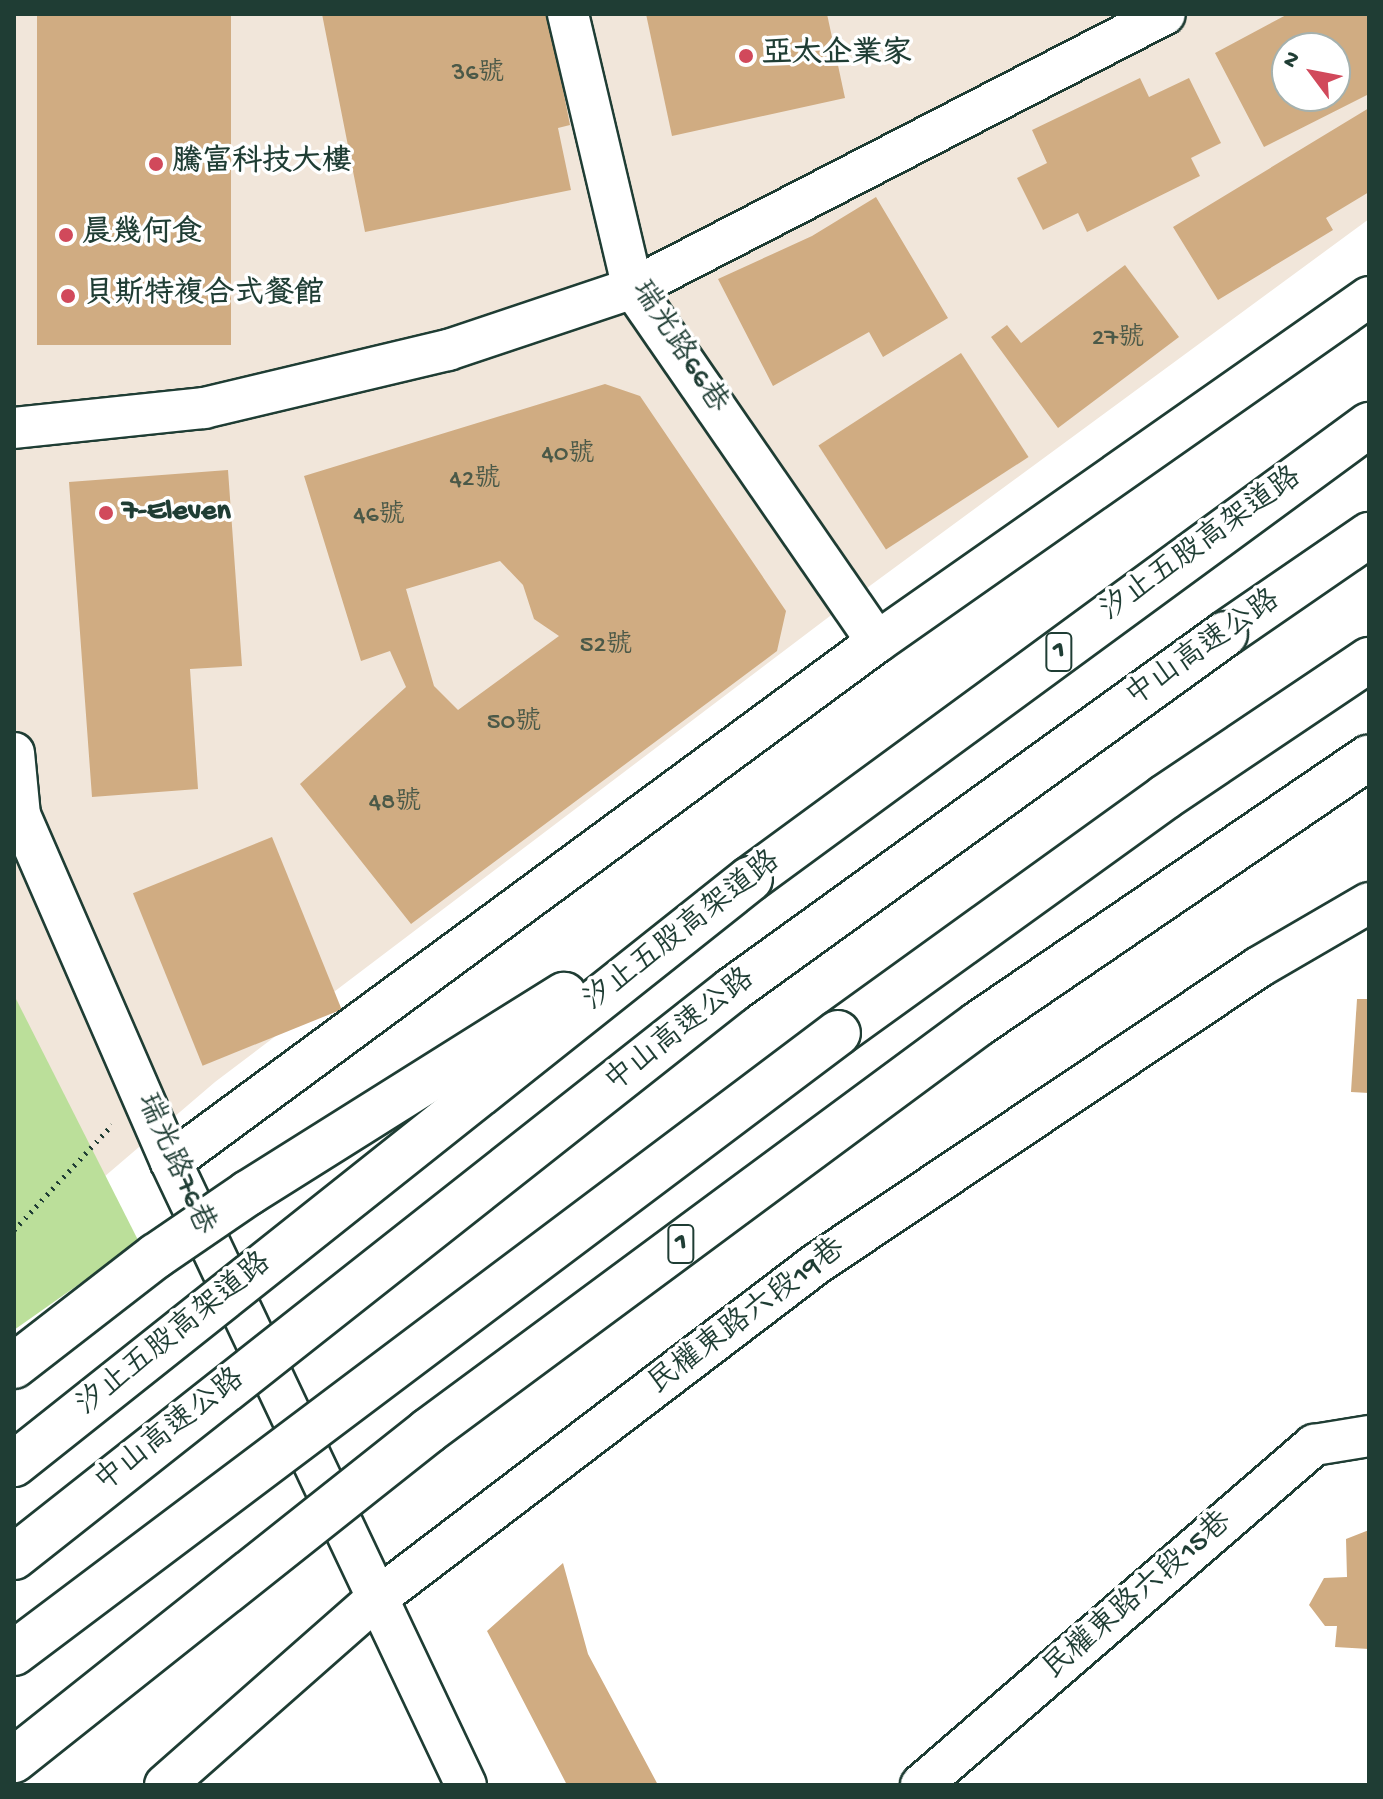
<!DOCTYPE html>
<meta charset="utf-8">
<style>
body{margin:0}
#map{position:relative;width:1383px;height:1799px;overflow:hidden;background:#fff;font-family:"Gochi Hand","LXGW WenKai TC",sans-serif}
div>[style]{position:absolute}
.built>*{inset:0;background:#f1e6da}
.green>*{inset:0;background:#bbdf9a}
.building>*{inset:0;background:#d0ac82;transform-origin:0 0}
.path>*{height:5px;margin-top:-2.5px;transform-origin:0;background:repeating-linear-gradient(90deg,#1f3d34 0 2px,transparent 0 8px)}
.roads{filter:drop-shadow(2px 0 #1f3d34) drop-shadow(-2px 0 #1f3d34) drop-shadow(0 2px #1f3d34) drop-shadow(0 -2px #1f3d34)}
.minor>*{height:40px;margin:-20px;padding:0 20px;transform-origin:20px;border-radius:20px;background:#fff}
.highway>*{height:44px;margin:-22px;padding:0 22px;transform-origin:22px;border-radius:22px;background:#fff}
.bridges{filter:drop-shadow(2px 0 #1f3d34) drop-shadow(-2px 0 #1f3d34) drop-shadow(0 2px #1f3d34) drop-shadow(0 -2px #1f3d34)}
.highway-bridge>*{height:44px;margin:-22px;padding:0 22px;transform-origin:22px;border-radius:22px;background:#fff}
.dots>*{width:22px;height:22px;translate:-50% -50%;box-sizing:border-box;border:4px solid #fff;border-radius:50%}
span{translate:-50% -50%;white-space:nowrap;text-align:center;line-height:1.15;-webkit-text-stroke:7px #fff;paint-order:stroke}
.number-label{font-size:26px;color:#4b5948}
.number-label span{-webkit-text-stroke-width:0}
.shield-label span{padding:2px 6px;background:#fff;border:2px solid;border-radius:6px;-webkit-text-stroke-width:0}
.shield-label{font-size:28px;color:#1f3d34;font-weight:700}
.poi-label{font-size:30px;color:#1f3d34;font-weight:700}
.left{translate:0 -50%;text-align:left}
.street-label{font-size:30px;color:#1f3d34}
.frame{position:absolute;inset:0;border:16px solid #1f3d34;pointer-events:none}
.north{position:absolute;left:1271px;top:32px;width:80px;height:80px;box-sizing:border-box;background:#fff;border:2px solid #a5b1ae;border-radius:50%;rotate:302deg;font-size:22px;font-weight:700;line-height:32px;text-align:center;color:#1f3d34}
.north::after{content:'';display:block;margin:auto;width:28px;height:36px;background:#d1495b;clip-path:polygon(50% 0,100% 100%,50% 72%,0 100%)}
</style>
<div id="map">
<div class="built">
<i style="clip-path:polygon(evenodd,14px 14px,1369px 14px,1369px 219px,871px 585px,215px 1082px,14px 1254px,14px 14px,1287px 48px,1335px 48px,1335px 96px,1287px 96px,1287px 48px)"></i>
</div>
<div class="green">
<i style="clip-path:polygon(14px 995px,139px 1242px,14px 1330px)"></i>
</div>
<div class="building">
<i style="left:37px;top:14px;width:194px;height:331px"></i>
<i style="clip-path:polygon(322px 14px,548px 14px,570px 125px,558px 128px,571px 190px,365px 232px)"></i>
<i style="clip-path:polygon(646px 14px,827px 14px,845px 98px,672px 136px)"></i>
<i style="clip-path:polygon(evenodd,1288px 14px,1369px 14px,1369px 94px,1264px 147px,1215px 53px,1288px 14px,1287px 48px,1335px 48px,1335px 96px,1287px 96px,1287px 48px)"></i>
<i style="clip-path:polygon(1140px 78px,1149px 97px,1189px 78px,1221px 143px,1191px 158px,1200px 176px,1087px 232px,1078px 213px,1043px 230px,1017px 178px,1047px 163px,1032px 130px)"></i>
<i style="clip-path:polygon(1369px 108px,1369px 192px,1326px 218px,1333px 230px,1218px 300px,1173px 227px)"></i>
<i style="clip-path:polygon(876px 197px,948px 318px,883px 357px,869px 332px,773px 386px,718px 279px,812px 236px)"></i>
<i style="clip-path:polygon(1125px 265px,1179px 337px,1058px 428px,991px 337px,1007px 325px,1021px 343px)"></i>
<i style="left:961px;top:353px;width:124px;height:170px;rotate:57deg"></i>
<i style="clip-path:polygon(evenodd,605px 384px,640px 396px,786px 611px,777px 651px,411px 924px,300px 784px,406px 687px,390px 651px,361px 661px,304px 476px,605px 384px,500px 561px,523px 585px,534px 619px,559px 636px,458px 710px,434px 686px,406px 589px,500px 561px)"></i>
<i style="clip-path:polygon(228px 470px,242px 666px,190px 669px,198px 789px,92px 797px,69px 482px)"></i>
<i style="left:272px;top:837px;width:186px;height:150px;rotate:68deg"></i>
<i style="clip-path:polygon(1357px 999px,1369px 999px,1369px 1093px,1351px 1092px)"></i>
<i style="clip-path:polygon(1369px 1530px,1369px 1649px,1335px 1647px,1337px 1626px,1325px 1626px,1309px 1605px,1324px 1578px,1347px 1577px,1346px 1539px)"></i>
<i style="clip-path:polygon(563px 1563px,588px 1654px,658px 1785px,567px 1785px,487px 1631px)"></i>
</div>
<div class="path">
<i style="left:14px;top:1230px;width:144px;rotate:-47deg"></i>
</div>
<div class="roads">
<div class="minor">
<i style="left:568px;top:14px;width:282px;rotate:76.7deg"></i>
<i style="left:633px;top:288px;width:430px;rotate:55.4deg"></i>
<i style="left:14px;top:428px;width:191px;rotate:-6deg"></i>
<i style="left:204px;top:408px;width:251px;rotate:-13.4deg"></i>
<i style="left:448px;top:350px;width:195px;rotate:-18.5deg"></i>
<i style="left:633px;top:288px;width:598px;rotate:-27.25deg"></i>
<i style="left:14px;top:753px;width:62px;rotate:84.5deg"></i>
<i style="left:20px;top:815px;width:378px;rotate:66.5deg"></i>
<i style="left:171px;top:1162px;width:689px;rotate:64.66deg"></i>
<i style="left:171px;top:1162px;width:877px;rotate:-36.37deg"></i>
<i style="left:877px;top:642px;width:601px;rotate:-35.04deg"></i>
<i style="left:165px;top:1785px;width:281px;rotate:-41.4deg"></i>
<i style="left:376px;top:1599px;width:553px;rotate:-37.28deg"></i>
<i style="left:816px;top:1264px;width:533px;rotate:-33.84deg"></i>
<i style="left:1259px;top:967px;width:127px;rotate:-30.2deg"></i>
<i style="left:921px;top:1785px;width:520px;rotate:-40.86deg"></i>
<i style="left:1314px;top:1445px;width:56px;rotate:-9.3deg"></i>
</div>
<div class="highway">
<i style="left:1225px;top:634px;width:175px;rotate:-34.5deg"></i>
<i style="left:750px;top:879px;width:768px;rotate:-36.26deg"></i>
<i style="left:838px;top:1033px;width:403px;rotate:-35.8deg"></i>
<i style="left:1165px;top:797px;width:246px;rotate:-33.9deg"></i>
</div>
</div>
<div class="bridges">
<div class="highway-bridge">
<i style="left:14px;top:1366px;width:180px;rotate:-37.8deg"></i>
<i style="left:156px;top:1256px;width:112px;rotate:-34.4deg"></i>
<i style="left:248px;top:1193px;width:373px;rotate:-32.1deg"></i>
<i style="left:14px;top:1464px;width:940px;rotate:-38.48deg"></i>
<i style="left:14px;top:1557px;width:915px;rotate:-38.3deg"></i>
<i style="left:732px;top:990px;width:608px;rotate:-35.83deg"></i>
<i style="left:14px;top:1653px;width:1031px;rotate:-36.96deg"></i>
<i style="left:14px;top:1760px;width:529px;rotate:-38.47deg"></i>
<i style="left:428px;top:1431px;width:684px;rotate:-36.5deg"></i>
<i style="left:978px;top:1024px;width:473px;rotate:-34.3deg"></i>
</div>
</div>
<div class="dots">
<i style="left:746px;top:56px;background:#d1495b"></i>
<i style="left:156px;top:164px;background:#d1495b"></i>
<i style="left:66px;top:235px;background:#d1495b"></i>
<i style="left:68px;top:296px;background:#d1495b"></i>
<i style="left:106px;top:513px;background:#d1495b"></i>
</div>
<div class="number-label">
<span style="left:478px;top:75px">36號</span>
<span style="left:1118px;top:340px">27號</span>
<span style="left:568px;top:456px">40號</span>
<span style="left:475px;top:481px">42號</span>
<span style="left:379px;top:517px">46號</span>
<span style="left:606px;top:647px">52號</span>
<span style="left:514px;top:724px">50號</span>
<span style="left:395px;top:804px">48號</span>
</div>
<div class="shield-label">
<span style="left:1059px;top:652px">1</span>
<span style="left:681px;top:1244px">1</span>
</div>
<div class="poi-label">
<span class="left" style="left:762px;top:56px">亞太企業家</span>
<span class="left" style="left:172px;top:164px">騰富科技大樓</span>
<span class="left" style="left:82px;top:235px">晨幾何食</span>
<span class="left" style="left:84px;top:296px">貝斯特複合式餐館</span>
<span class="left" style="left:122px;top:513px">7-Eleven</span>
</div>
<div class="street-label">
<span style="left:678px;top:348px;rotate:57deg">瑞光路66巷</span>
<span style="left:1202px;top:546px;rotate:-36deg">汐止五股高架道路</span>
<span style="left:1204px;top:650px;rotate:-35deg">中山高速公路</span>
<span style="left:683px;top:933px;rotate:-38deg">汐止五股高架道路</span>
<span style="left:681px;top:1032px;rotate:-38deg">中山高速公路</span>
<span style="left:174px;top:1165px;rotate:66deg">瑞光路76巷</span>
<span style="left:748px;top:1318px;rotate:-37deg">民權東路六段19巷</span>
<span style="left:175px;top:1336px;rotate:-39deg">汐止五股高架道路</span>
<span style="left:171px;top:1432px;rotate:-38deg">中山高速公路</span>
<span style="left:1139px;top:1597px;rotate:-41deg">民權東路六段15巷</span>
</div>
<div class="frame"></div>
<div class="north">N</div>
</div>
